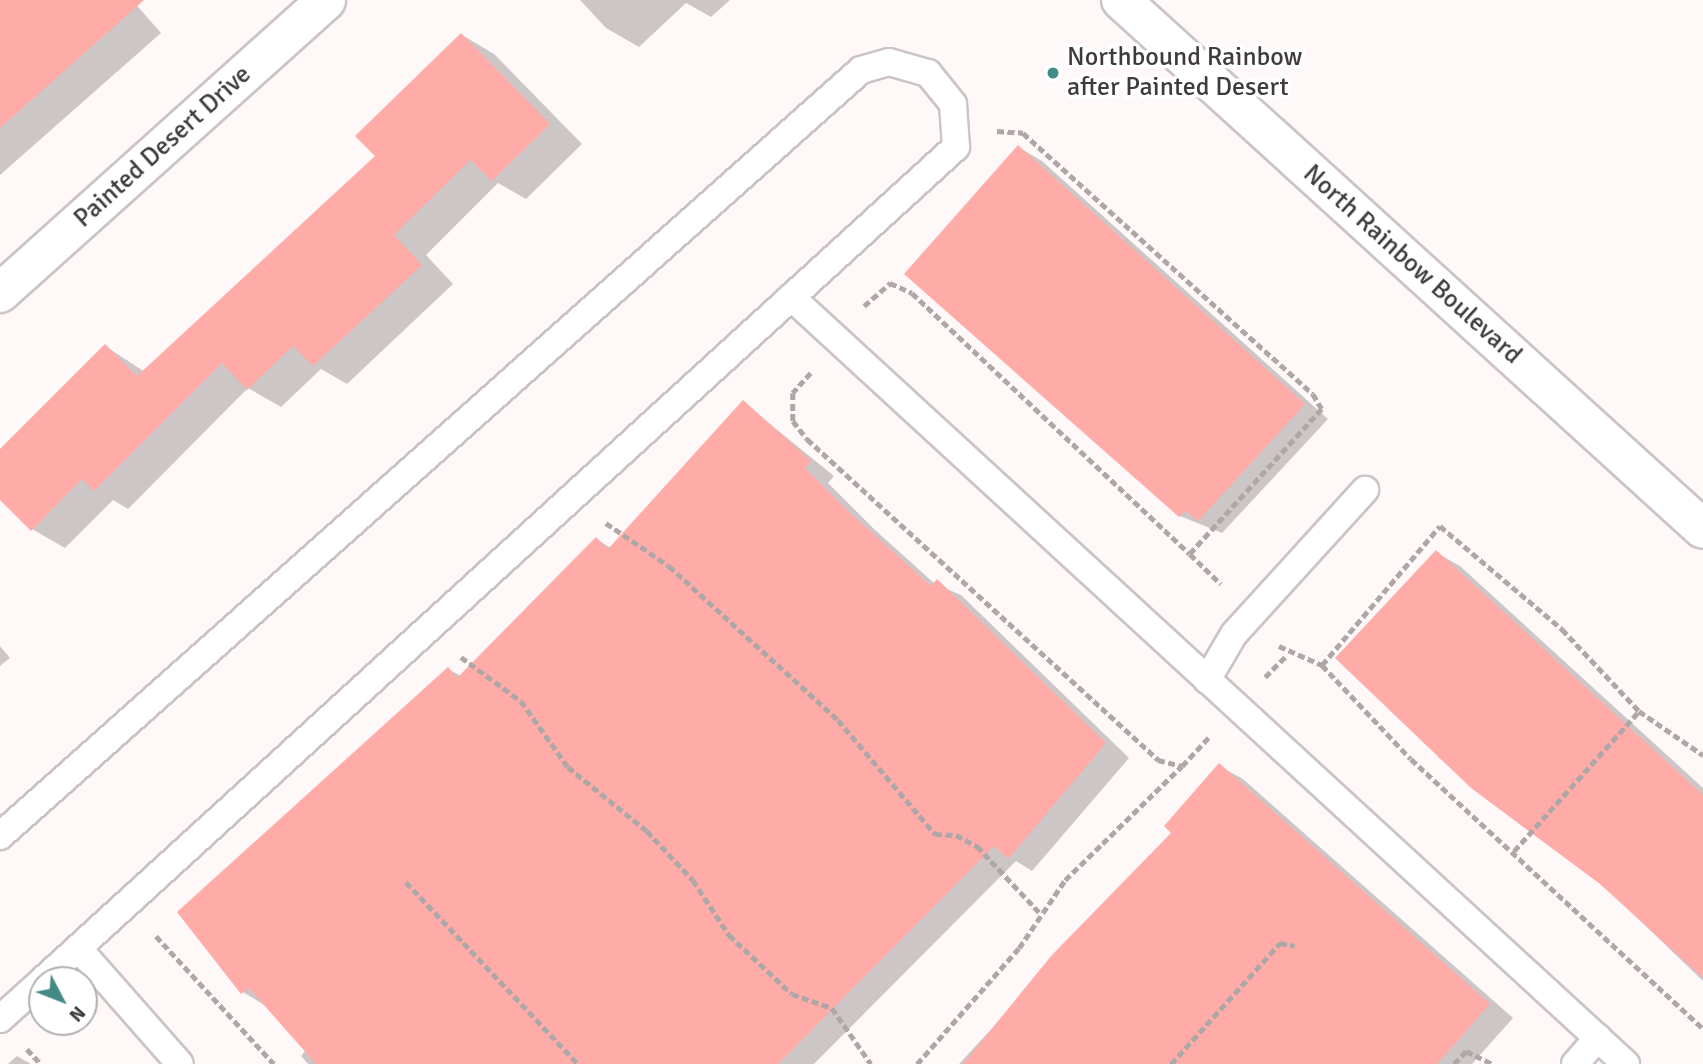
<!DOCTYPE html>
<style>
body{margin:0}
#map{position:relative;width:1703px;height:1064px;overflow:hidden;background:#fff8f8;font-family:Signika,sans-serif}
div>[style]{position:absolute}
.shadow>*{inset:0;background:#0003}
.building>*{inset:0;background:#ffaba8}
.path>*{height:4.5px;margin-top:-2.25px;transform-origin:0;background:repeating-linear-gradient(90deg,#ada7a7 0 7px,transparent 0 10.5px)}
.roads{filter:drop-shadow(2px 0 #ccc4c4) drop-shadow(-2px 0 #ccc4c4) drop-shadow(0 2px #ccc4c4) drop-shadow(0 -2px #ccc4c4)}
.service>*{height:26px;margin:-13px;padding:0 13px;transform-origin:13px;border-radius:13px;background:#fff}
.minor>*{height:38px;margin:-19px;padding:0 19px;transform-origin:19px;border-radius:19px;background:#fff}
.secondary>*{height:38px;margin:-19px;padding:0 19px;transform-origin:19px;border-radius:19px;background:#fff}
.dots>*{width:19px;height:19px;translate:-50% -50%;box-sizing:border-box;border:4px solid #fff;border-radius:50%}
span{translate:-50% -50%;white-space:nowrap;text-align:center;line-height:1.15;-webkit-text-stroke:7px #fff;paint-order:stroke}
.poi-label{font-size:26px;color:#3e3b3a}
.left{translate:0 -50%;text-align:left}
.street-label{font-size:26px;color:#3e3b3a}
.north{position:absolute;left:28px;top:966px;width:70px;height:70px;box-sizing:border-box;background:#fff;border:2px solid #b2b1b0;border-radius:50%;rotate:132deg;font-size:19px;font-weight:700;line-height:28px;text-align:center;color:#3e3b3a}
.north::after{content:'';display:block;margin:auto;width:24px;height:32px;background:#448b87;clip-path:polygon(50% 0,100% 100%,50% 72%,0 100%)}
</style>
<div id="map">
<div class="shadow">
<i style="clip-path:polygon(13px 0,132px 0,161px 33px,0 175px,0 11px)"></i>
<i style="clip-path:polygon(580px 0,730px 0,711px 17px,686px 3px,639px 47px,606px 28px)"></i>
<i style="clip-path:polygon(462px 35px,494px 54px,582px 144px,526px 199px,498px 183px,426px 255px,453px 284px,347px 384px,321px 369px,281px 407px,248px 388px,128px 509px,113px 500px,65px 548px,32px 529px,0 497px,0 451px,105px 346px,145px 372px,378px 156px)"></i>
<i style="clip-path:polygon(1018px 147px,1042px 161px,1328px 419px,1222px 533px,1180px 516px)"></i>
<i style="clip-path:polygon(743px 402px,834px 476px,828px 483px,874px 529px,935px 584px,961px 595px,1129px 758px,1032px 871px,1016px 861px,814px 1064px,308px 1064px,301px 1056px,306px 1050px,266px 1006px,243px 992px,448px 669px,461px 676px,596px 539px,611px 548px)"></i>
<i style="clip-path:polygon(1437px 553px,1460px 566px,1703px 788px,1703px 981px,1601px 883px,1438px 757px)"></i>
<i style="clip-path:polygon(0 646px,10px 658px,0 666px)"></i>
<i style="clip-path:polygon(1219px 766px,1243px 779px,1513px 1018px,1472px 1064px,959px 1064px,1173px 833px)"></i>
<i style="clip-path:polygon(17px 1056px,31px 1064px,8px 1064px)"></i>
</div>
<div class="building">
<i style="clip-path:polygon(0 0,144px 0,0 128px)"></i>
<i style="clip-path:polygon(461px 33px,550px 124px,492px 181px,470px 160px,394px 235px,422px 265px,313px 366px,293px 346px,247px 390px,222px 363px,94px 491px,82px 479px,31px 531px,0 500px,0 449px,105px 344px,137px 376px,375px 156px,355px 136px)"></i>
<i style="clip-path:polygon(1018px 145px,1305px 404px,1198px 521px,1186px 511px,1179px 517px,904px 274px)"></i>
<i style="clip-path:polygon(743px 400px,811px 461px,805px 468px,850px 513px,931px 586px,937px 579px,1106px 743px,1008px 859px,994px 846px,778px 1064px,316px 1064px,249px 988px,241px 994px,177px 912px,448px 667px,457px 678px,596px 537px,608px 549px)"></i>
<i style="clip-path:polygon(1436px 550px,1703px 795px,1703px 978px,1600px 884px,1471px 788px,1335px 658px)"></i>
<i style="clip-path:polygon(1219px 763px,1490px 1004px,1437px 1064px,963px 1064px,1052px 955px,1171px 833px,1164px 826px)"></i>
</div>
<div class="path">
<i style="left:997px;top:131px;width:26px;rotate:4deg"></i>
<i style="left:1023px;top:133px;width:390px;rotate:42deg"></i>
<i style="left:1313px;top:394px;width:17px;rotate:59deg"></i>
<i style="left:1322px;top:409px;width:196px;rotate:132.3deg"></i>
<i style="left:1190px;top:554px;width:43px;rotate:44.1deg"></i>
<i style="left:864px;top:306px;width:35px;rotate:-41deg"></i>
<i style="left:890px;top:283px;width:24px;rotate:24deg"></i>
<i style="left:912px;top:293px;width:381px;rotate:43.2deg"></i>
<i style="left:811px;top:373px;width:27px;rotate:132deg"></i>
<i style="left:793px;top:393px;width:28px;rotate:90deg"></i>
<i style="left:793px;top:421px;width:23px;rotate:52deg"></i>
<i style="left:807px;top:439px;width:476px;rotate:42.4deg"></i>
<i style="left:1158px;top:760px;width:25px;rotate:14deg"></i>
<i style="left:1182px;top:766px;width:40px;rotate:-47deg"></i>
<i style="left:606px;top:523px;width:76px;rotate:34.3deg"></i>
<i style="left:669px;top:566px;width:229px;rotate:42.3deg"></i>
<i style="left:838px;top:720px;width:150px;rotate:49.6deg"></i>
<i style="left:935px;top:834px;width:21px;rotate:3deg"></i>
<i style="left:956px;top:835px;width:24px;rotate:28deg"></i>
<i style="left:977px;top:846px;width:91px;rotate:46.8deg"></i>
<i style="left:1279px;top:646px;width:47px;rotate:23.8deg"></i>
<i style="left:1322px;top:665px;width:182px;rotate:-49.7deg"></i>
<i style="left:1440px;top:526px;width:160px;rotate:40.2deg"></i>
<i style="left:1562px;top:629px;width:112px;rotate:46.8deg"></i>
<i style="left:1639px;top:711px;width:78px;rotate:34.5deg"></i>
<i style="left:461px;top:657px;width:74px;rotate:36.3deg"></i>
<i style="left:521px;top:701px;width:81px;rotate:54.5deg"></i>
<i style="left:568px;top:767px;width:102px;rotate:39deg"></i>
<i style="left:647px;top:831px;width:67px;rotate:46.8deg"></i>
<i style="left:693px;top:880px;width:66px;rotate:56.8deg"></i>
<i style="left:729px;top:935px;width:86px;rotate:43.1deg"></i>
<i style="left:792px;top:994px;width:42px;rotate:19.3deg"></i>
<i style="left:832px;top:1008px;width:68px;rotate:55.1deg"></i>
<i style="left:1322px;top:665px;width:129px;rotate:46.6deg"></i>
<i style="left:1411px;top:759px;width:397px;rotate:42.7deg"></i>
<i style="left:1265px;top:677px;width:31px;rotate:-45deg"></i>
<i style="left:1514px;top:851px;width:188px;rotate:-48.2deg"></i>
<i style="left:406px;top:882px;width:250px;rotate:46.6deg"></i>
<i style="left:156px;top:936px;width:174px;rotate:47.3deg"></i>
<i style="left:27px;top:1049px;width:21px;rotate:47deg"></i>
<i style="left:917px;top:1064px;width:154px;rotate:-48.7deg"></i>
<i style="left:1019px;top:948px;width:82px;rotate:-55.9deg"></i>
<i style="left:1065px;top:880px;width:163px;rotate:-44.3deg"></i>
<i style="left:1171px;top:1064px;width:163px;rotate:-48deg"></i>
<i style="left:1280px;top:943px;width:15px;rotate:11deg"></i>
<i style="left:1454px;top:1064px;width:18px;rotate:-47deg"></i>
<i style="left:1466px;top:1051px;width:30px;rotate:26deg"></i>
</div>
<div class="roads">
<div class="service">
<i style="left:791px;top:297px;width:1134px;rotate:42.57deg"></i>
<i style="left:1207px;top:680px;width:53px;rotate:-59.6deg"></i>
<i style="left:1234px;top:634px;width:195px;rotate:-47.7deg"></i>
<i style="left:0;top:836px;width:1152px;rotate:-41.66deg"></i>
<i style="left:861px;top:70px;width:29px;rotate:-16deg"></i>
<i style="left:889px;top:62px;width:41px;rotate:15.8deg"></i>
<i style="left:928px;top:73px;width:40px;rotate:51deg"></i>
<i style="left:953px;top:104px;width:43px;rotate:86deg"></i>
<i style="left:956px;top:147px;width:1236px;rotate:137.62deg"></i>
<i style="left:78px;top:948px;width:154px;rotate:48.7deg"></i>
<i style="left:0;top:1019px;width:57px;rotate:-42.1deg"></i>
<i style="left:1575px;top:1064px;width:35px;rotate:-49deg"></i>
</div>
<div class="minor">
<i style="left:0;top:293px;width:438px;rotate:-41.9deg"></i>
</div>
<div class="secondary">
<i style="left:1121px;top:0;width:786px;rotate:42.27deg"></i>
</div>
</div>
<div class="dots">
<i style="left:1053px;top:73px;background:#448b87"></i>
</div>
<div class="poi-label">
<span class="left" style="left:1067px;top:73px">Northbound Rainbow<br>after Painted Desert</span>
</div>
<div class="street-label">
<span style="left:163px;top:147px;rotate:-42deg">Painted Desert Drive</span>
<span style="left:1412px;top:265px;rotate:42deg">North Rainbow Boulevard</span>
</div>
<div class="north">N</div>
</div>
